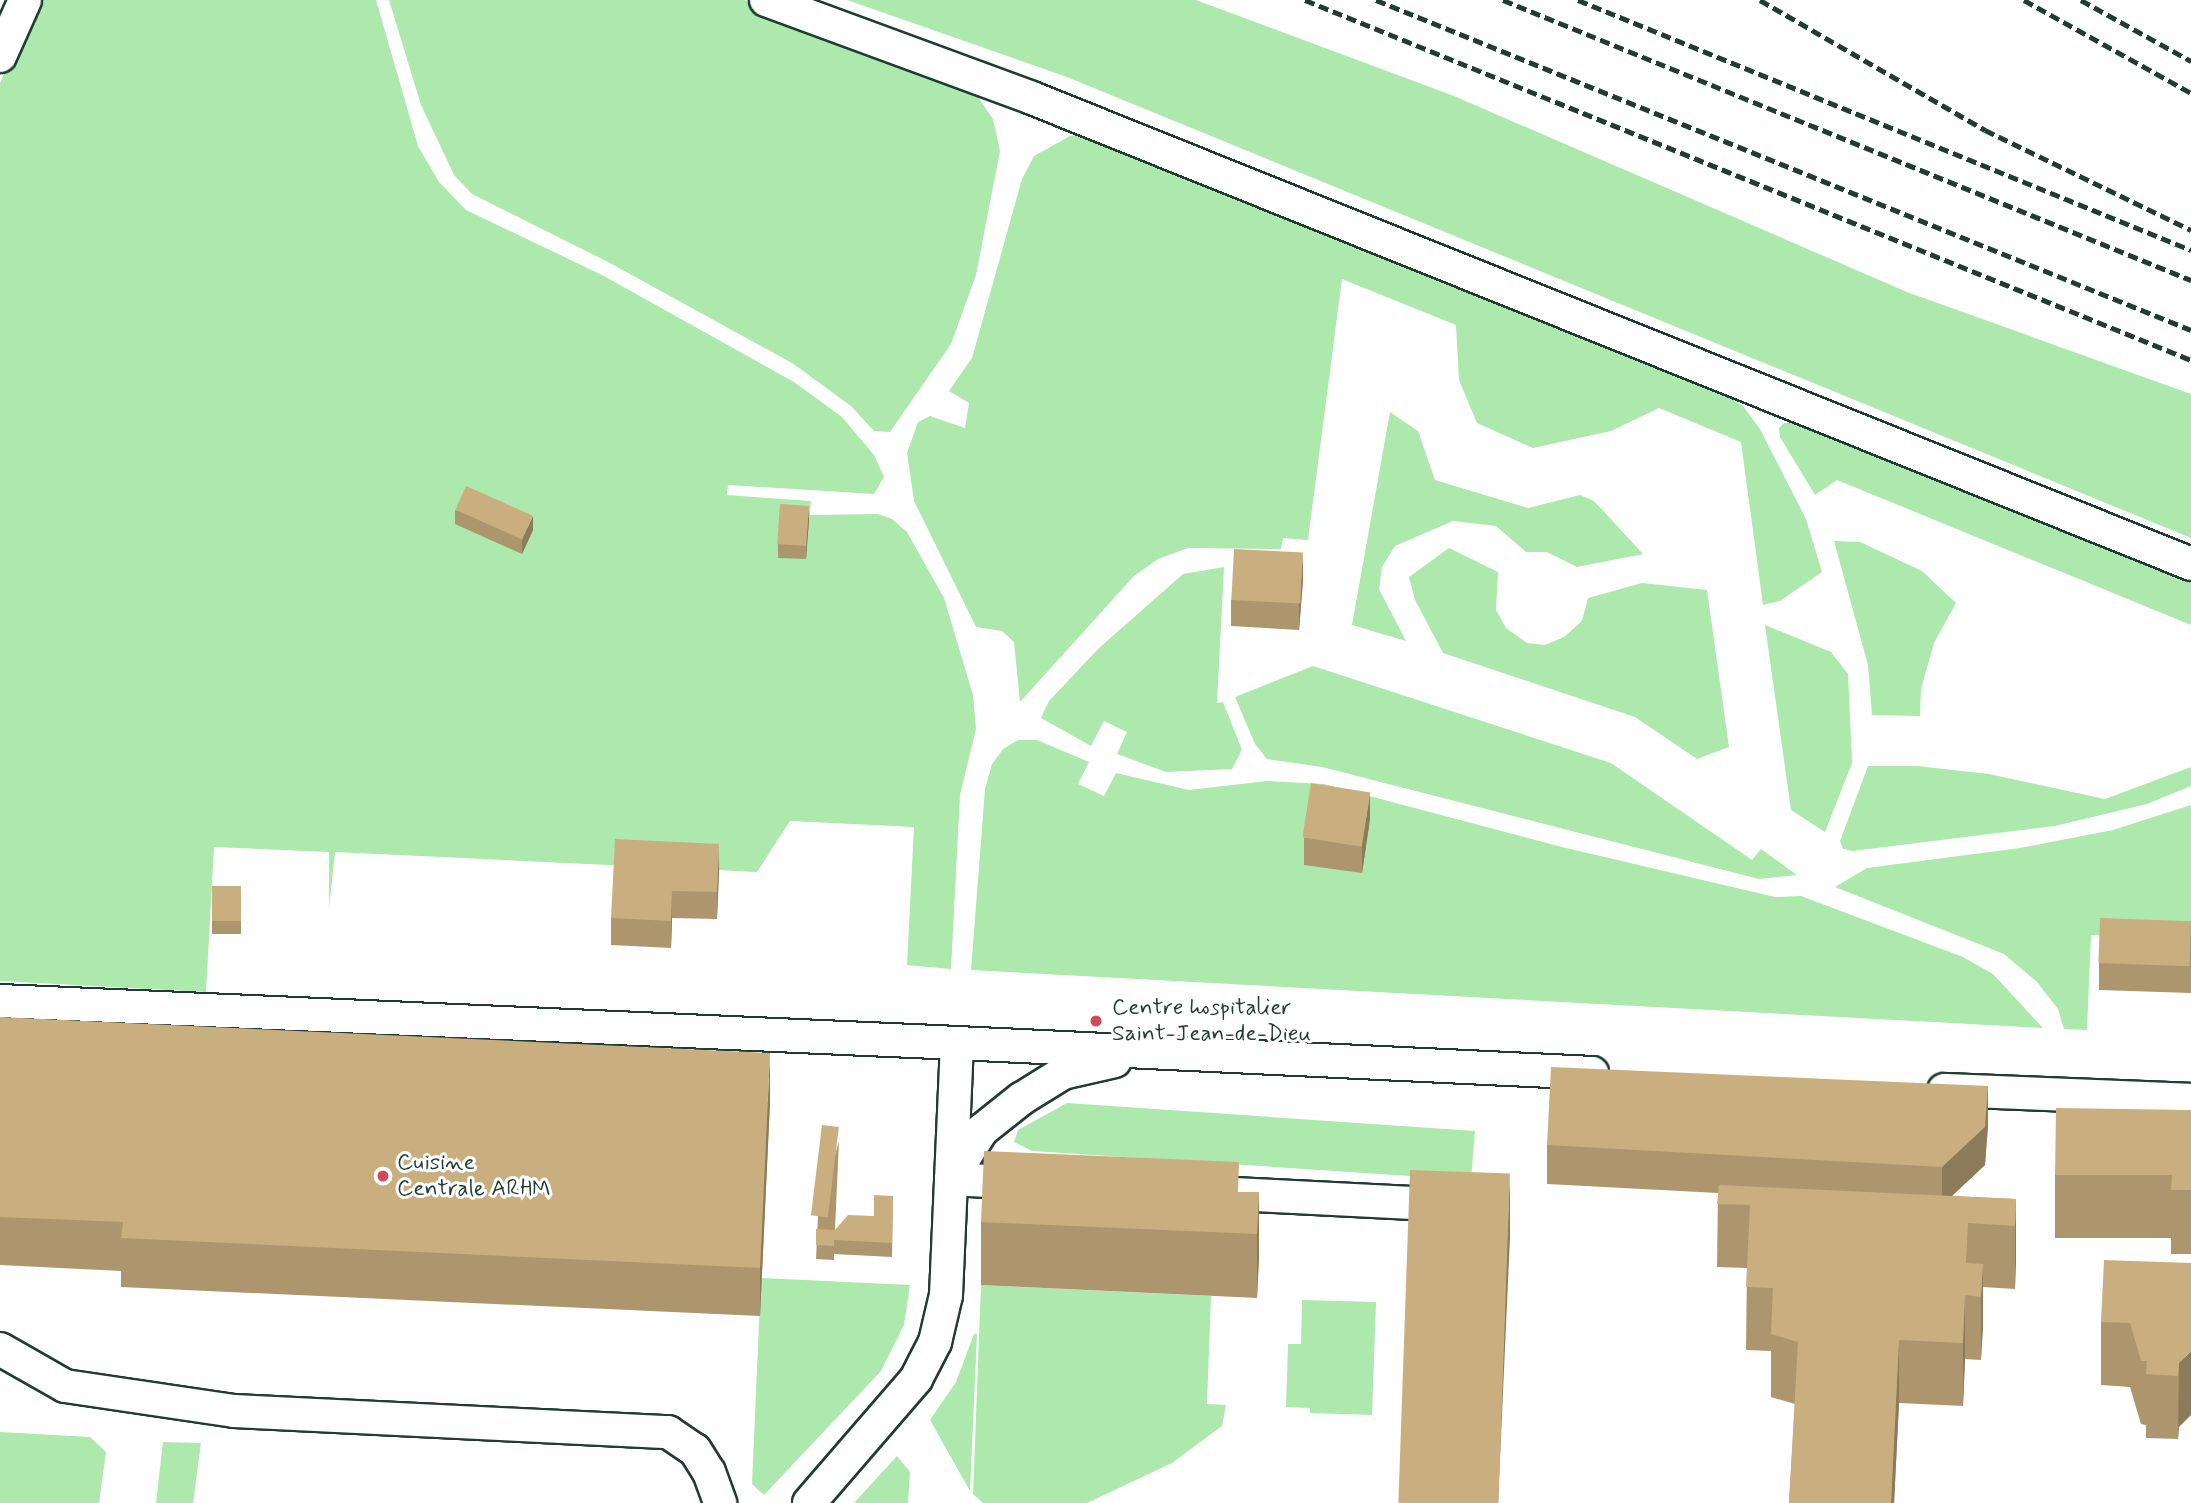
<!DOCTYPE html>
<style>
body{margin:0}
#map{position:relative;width:2191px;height:1503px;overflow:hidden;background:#fff;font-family:Mynerve,sans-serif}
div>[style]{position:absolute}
.green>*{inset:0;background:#ade8ad}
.roads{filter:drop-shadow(2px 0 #1f3d34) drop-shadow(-2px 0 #1f3d34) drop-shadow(0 2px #1f3d34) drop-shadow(0 -2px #1f3d34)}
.service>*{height:32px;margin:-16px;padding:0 16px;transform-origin:16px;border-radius:16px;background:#fff}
.rail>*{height:5px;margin-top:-2.5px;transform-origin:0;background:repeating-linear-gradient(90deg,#1f3d34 0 10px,transparent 0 15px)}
.wall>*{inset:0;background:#ad966d;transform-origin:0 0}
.shaded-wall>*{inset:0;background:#8d7a59}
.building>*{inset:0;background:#c9af7f;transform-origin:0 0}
.dots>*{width:19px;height:19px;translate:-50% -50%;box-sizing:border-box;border:4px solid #fff;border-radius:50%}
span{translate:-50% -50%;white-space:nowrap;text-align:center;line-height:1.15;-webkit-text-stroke:6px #fff;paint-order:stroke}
.poi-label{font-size:23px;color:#1f3d34}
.left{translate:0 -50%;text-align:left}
</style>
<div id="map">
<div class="green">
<i style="clip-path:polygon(37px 0,376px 0,418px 146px,439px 182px,466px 210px,602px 275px,794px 382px,842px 417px,874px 455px,884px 477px,874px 494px,728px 485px,727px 495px,811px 501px,810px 515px,878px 514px,892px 519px,907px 532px,944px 598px,973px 695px,976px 729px,960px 795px,951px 969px,907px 965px,914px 827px,790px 821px,757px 872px,335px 852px,329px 908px,329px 852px,214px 847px,206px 992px,0 981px,0 83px)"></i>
<i style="clip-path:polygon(389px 0,743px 0,944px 71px,978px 97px,993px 119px,1000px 151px,976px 275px,951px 344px,890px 432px,874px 431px,851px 406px,792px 363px,608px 262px,472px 194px,454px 175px,421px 105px)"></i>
<i style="clip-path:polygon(847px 0,1196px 0,1454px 96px,1907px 292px,2191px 394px,2191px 538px,1067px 77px)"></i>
<i style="clip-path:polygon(1096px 133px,1720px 391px,1743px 406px,1760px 429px,1806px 519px,1822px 572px,1780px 601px,1763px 605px,1741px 442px,1659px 408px,1611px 431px,1533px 448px,1477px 423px,1459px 380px,1456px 325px,1342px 279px,1308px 540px,1283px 538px,1281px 549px,1188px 548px,1158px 559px,1134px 576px,1020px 702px,1014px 642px,1002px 631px,976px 627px,914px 501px,907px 453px,918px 422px,930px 416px,965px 428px,969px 403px,949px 391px,972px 358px,1022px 179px,1034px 156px,1070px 136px)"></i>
<i style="clip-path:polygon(1390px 412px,1418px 431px,1435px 480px,1528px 508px,1580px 495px,1594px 501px,1643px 554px,1577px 567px,1547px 552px,1526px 552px,1496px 526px,1453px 521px,1395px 546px,1382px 567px,1379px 589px,1406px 641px,1352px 625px)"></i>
<i style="clip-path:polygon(1784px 423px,1794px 423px,2191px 579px,2191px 625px,1837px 480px,1815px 495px,1780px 437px,1779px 428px)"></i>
<i style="clip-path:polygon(1834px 541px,1860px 542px,1922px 571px,1956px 603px,1934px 643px,1921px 689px,1920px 716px,1872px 715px,1868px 665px)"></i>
<i style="clip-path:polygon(1449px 548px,1498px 572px,1496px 610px,1506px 628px,1527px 643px,1545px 645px,1564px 637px,1582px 621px,1588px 598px,1642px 583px,1707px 590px,1729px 747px,1697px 759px,1635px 717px,1443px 653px,1415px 600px,1409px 577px)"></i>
<i style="clip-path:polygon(1224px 567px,1217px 703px,1223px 702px,1242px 750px,1232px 769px,1166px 772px,1117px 754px,1127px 732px,1104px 721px,1091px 746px,1041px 718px,1049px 701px,1098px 649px,1183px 574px)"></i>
<i style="clip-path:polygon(1765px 625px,1831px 652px,1848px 674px,1852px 763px,1825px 832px,1791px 810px)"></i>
<i style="clip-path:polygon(1313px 666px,1611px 763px,1752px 860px,1761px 849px,1797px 875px,1759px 879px,1322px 767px,1267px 759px,1255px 744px,1235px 697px)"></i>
<i style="clip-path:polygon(1018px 740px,1037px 740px,1089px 762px,1078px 784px,1104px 796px,1116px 773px,1189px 790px,1267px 781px,1324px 784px,1562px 847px,1775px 897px,1801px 896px,1963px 957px,1993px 974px,2043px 1028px,971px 970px,985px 789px,992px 764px,1003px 749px)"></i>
<i style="clip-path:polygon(1868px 766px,1917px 766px,1989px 774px,2105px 799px,2191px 767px,2191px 786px,2147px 804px,2055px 826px,1853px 851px,1843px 849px,1840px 841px)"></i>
<i style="clip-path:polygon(2191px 805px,2191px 938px,2091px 935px,2087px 1030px,2064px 1029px,2058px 1009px,2037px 982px,2004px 954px,1835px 887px,1867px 868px,2020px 848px,2113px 830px)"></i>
<i style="clip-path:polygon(1067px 1103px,1475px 1131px,1471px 1180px,1032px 1151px,1014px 1142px,1018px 1130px)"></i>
<i style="clip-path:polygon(761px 1278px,910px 1285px,904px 1325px,881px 1371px,764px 1495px,752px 1484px)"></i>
<i style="clip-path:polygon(981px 1285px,1211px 1296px,1207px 1404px,1226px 1405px,1222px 1426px,1172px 1463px,1087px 1503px,983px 1503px,973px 1494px)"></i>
<i style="clip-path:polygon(1302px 1300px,1376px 1302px,1372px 1415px,1310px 1413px,1310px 1408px,1286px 1407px,1288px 1344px,1301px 1344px)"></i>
<i style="clip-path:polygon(974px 1334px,977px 1334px,970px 1491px,930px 1420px,956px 1382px)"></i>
<i style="clip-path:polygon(0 1432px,90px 1437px,106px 1452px,99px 1503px,0 1503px)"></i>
<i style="clip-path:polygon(163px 1442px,201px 1443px,193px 1503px,156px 1503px)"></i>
<i style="clip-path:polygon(897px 1456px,910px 1472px,908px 1503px,854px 1503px)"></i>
</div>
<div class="roads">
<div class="service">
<i style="left:766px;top:0;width:283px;rotate:20.2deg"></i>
<i style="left:1032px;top:98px;width:1249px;rotate:21.9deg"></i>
<i style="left:0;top:56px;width:61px;rotate:-65.9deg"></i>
<i style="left:0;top:1001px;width:958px;rotate:2.51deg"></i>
<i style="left:1944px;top:1090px;width:247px;rotate:2.3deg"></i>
<i style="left:1024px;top:1183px;width:73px;rotate:-176.9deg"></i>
<i style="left:951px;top:1179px;width:58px;rotate:-57.7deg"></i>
<i style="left:982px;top:1130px;width:50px;rotate:-38.5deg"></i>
<i style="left:1021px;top:1099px;width:49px;rotate:-31.8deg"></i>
<i style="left:1063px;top:1073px;width:53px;rotate:-13deg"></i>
<i style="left:1216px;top:1193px;width:235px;rotate:2.9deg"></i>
<i style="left:0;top:1349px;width:75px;rotate:29.6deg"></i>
<i style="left:65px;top:1386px;width:171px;rotate:8.4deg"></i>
<i style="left:234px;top:1411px;width:435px;rotate:2.8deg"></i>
<i style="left:668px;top:1432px;width:32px;rotate:34deg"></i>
<i style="left:695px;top:1450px;width:26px;rotate:58deg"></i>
<i style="left:709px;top:1472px;width:33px;rotate:70deg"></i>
<i style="left:809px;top:1503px;width:164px;rotate:-49.2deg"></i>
<i style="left:916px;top:1379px;width:42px;rotate:-62.8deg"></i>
<i style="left:935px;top:1342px;width:48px;rotate:-76.8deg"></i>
<i style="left:946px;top:1295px;width:252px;rotate:-87.5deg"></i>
<i style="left:957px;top:1043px;width:636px;rotate:2.7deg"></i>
</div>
</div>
<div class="rail">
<i style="left:1305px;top:0;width:956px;rotate:22.11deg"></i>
<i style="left:1376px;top:0;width:879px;rotate:22.04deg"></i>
<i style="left:1503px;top:0;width:743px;rotate:22.15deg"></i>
<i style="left:1578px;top:0;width:662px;rotate:22.19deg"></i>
<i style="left:1760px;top:0;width:260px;rotate:30deg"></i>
<i style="left:1985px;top:130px;width:229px;rotate:25.9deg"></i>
<i style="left:2024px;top:0;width:191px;rotate:29.1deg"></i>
<i style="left:2081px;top:0;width:126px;rotate:29deg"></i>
</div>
<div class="wall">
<i style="clip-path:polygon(455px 510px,533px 530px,522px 554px,455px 524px)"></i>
<i style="clip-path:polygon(809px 520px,806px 559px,778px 558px,778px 544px)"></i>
<i style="clip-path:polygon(1303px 580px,1299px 630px,1231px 626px,1231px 600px)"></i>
<i style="clip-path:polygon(1370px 819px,1362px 873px,1304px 865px,1304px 838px)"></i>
<i style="clip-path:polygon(719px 870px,717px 919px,672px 918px,671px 948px,611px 945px,611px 918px)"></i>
<i style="left:212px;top:886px;width:29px;height:48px"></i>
<i style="clip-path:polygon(2191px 921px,2191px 993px,2099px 990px,2099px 963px)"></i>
<i style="clip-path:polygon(0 1017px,770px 1102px,760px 1316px,121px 1287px,121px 1271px,0 1265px)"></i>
<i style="clip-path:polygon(2191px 1110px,2191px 1254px,2171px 1254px,2171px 1238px,2055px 1238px,2055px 1175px)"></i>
<i style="clip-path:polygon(1988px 1125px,1985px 1165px,1952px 1196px,2016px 1199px,2015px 1289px,1983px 1287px,1981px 1360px,1965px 1359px,1963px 1406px,1899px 1403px,1894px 1503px,1789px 1503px,1795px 1404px,1771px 1397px,1771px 1351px,1746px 1350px,1747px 1268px,1717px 1267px,1718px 1193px,1547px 1184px,1547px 1145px)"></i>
<i style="clip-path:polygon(839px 1141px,835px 1230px,874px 1216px,893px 1196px,892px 1257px,834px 1254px,834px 1260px,816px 1259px,818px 1216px)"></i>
<i style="clip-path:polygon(1239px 1192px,1259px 1192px,1259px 1256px,1257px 1298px,981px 1285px,981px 1222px)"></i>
<i style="clip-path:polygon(2191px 1263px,2178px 1439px,2146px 1438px,2146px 1425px,2141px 1424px,2130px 1387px,2101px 1385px,2101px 1322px)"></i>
</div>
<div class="shaded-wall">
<i style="clip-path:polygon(809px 506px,809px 520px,806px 559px,806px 545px)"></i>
<i style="clip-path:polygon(533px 516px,533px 530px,522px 554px,522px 540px)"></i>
<i style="clip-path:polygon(1303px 553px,1303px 580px,1299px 630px,1299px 603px)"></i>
<i style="clip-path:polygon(1370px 792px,1370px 819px,1362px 873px,1362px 846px)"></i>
<i style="clip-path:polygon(719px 844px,719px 870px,717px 919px,717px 892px)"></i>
<i style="clip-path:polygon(672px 891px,672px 918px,671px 948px,671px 921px)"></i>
<i style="clip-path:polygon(770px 1053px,770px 1102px,760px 1316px,760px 1268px)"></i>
<i style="clip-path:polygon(1988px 1086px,1988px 1125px,1985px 1165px,1942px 1205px,1942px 1167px)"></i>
<i style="clip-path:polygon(1510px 1174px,1510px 1237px,1498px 1503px,1495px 1503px)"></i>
<i style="clip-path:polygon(1259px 1192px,1259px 1256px,1257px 1298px,1257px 1234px)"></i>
<i style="clip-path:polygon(2016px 1199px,2016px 1263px,2015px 1289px,2015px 1226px)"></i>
<i style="clip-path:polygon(1983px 1264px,1983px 1328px,1981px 1360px,1981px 1297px)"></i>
<i style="clip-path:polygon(1965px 1295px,1965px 1359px,1963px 1406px,1963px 1343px)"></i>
<i style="clip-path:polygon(1899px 1340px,1899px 1403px,1894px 1503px,1891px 1503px)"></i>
<i style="clip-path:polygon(2191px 1351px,2191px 1415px,2179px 1427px,2178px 1439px,2179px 1363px)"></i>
</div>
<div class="building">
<i style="left:466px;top:486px;width:73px;height:26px;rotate:24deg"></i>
<i style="left:780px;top:504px;width:29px;height:40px;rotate:4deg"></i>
<i style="left:1234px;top:549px;width:69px;height:51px;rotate:3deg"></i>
<i style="left:1311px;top:783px;width:60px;height:55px;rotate:9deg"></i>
<i style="clip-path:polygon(615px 839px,719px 844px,717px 892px,672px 891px,671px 921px,611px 918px)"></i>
<i style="left:212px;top:886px;width:29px;height:35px"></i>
<i style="left:2100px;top:918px;width:91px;height:45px;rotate:2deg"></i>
<i style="clip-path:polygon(0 1017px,770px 1053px,760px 1268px,121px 1238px,123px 1222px,0 1217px)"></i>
<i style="clip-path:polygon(1551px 1067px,1988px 1086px,1985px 1127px,1942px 1167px,1547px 1145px)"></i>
<i style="clip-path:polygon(2056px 1108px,2191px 1110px,2191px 1190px,2171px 1190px,2172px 1175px,2055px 1175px)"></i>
<i style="left:822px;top:1125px;width:17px;height:91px;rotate:7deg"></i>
<i style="clip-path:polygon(984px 1151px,1239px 1162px,1238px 1192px,1259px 1192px,1257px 1234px,981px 1222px)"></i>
<i style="left:1410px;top:1170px;width:100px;height:333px;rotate:2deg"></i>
<i style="clip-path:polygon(1719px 1185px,2016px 1199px,2015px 1226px,1968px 1223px,1966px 1263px,1983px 1264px,1981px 1297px,1965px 1295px,1963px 1343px,1899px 1340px,1891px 1503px,1789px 1503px,1798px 1342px,1771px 1334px,1773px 1288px,1746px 1287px,1750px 1205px,1717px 1204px)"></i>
<i style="clip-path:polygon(874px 1195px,893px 1196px,892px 1243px,834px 1240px,834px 1246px,816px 1245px,816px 1229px,835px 1230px,848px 1215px,874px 1216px)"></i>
<i style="clip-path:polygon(2104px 1260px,2191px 1263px,2191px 1351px,2179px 1363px,2178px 1376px,2146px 1374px,2147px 1361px,2141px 1361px,2130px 1323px,2101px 1322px)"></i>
</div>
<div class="dots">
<i style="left:1096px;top:1021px;background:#d1495b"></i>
<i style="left:383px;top:1176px;background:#d1495b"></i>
</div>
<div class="poi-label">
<span class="left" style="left:1112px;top:1021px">Centre hospitalier<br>Saint-Jean-de-Dieu</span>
<span class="left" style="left:397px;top:1176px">Cuisine<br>Centrale ARHM</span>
</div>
</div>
